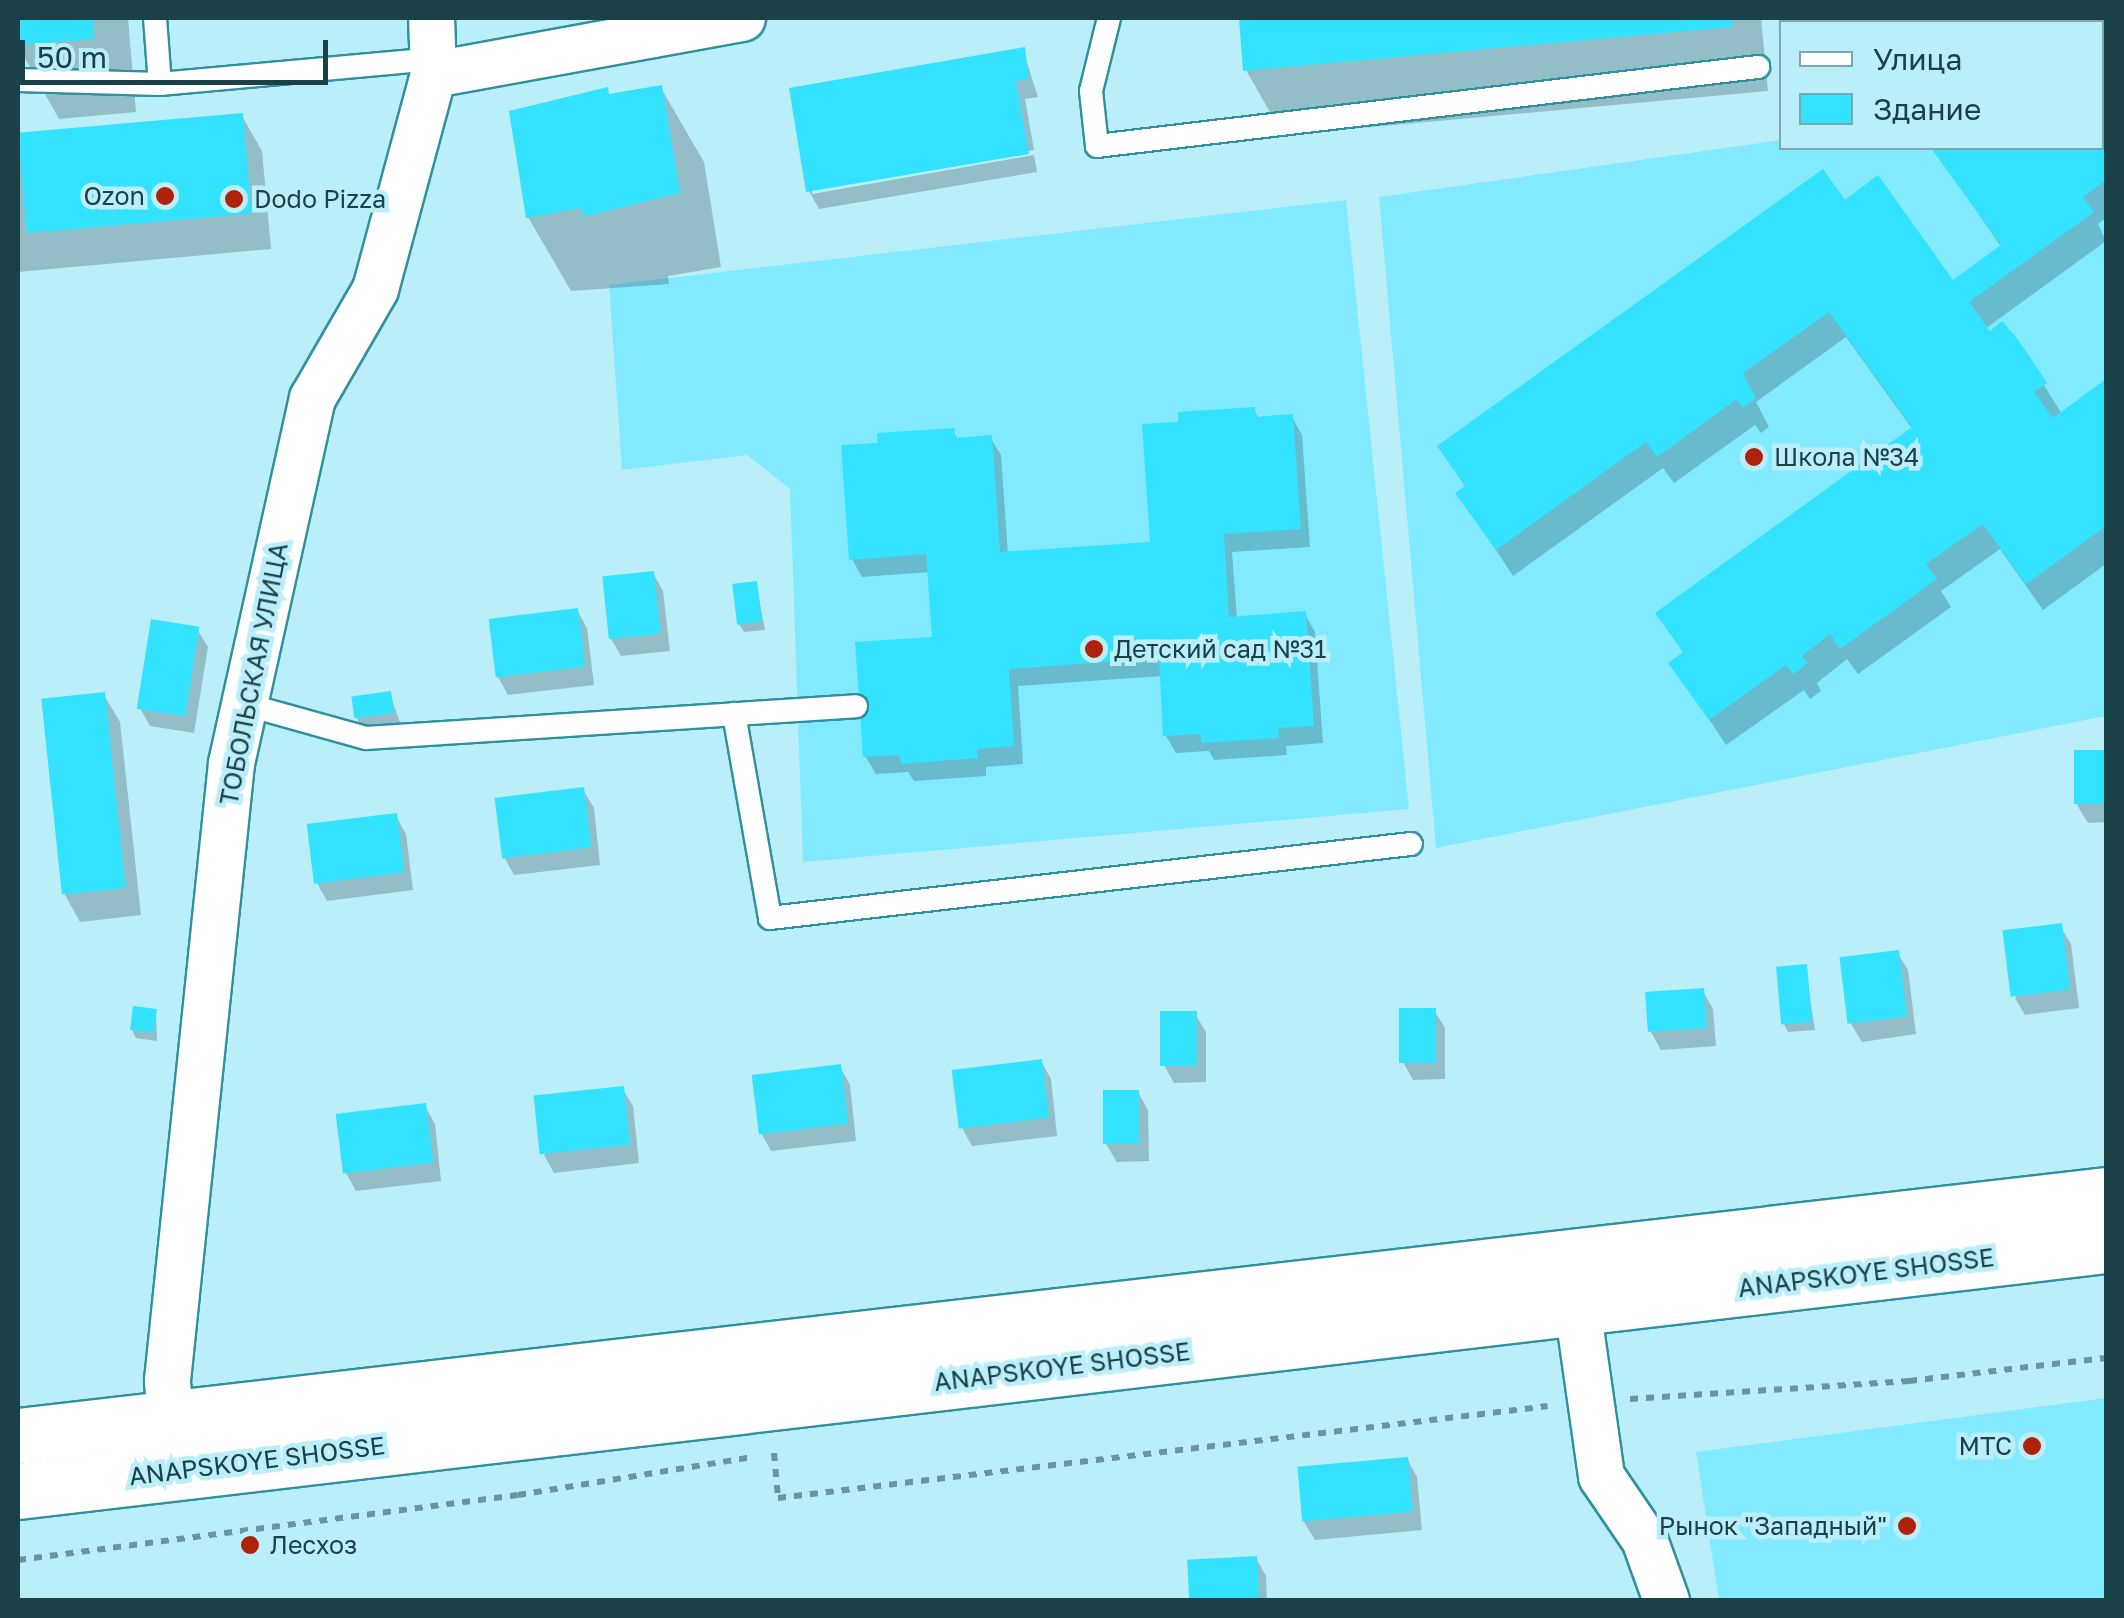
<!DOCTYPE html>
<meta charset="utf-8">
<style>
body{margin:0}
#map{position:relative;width:2124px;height:1618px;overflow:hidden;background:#baeef9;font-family:"Golos Text",sans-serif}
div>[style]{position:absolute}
.built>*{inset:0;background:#82eaff}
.shadow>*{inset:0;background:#0003}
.building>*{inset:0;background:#33e2fe;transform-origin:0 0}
.path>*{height:6px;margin-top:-3px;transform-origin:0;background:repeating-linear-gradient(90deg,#68969e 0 8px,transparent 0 16px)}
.roads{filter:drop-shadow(2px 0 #2f90a1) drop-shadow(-2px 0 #2f90a1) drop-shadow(0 2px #2f90a1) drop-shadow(0 -2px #2f90a1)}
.lane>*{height:22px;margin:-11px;padding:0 11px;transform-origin:11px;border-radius:11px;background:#fff}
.street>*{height:45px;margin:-22.5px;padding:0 22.5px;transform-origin:22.5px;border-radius:22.5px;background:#fff}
.highway>*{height:55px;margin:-27.5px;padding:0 27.5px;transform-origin:27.5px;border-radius:27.5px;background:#fff}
.dots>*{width:28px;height:28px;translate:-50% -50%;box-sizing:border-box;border:5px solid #baeef9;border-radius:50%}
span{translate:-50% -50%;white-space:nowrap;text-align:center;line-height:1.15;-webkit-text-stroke:9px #baeef9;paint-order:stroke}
.poi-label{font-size:25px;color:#1a4148}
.right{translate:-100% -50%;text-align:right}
.left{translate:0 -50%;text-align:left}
.street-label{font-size:25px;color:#1a4148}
.frame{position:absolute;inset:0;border:20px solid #1a4148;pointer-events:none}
.legend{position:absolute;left:1779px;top:20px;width:325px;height:130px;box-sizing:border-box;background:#baeef9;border:2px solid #7aa9b2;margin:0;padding:12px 18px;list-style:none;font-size:30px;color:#1a4148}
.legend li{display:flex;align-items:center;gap:20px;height:50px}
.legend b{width:50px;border:2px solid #7aa9b2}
.scale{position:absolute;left:20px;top:40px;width:308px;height:45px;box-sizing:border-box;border:5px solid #1a4148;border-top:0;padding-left:12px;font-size:30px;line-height:35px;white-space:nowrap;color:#1a4148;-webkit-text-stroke:8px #baeef9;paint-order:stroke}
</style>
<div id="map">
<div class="built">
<i style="clip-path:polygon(1778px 18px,2106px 18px,2106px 716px,1436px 848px,1379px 197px,1781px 140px,1782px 148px,2102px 148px,2102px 22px,1782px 22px,1781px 74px)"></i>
<i style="clip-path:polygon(1346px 200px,1409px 809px,803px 862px,790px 489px,747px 455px,622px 470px,609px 285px)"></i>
<i style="clip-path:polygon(2106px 1398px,2106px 1600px,1719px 1600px,1696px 1452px)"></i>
</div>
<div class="shadow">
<i style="clip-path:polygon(18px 18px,128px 18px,136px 112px,59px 119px,18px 46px)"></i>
<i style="clip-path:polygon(1241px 18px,1761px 18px,1768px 91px,1283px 135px,1246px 70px)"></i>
<i style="clip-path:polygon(1023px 50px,1038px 97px,1025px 99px,1034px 150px,812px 189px,812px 194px,1034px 155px,1037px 172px,819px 209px,809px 191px,792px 90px)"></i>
<i style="clip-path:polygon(2102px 58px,2106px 218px,2098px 224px,2106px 241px,1985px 329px,2017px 342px,2062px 414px,2106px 382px,2106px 564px,2043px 610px,2000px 549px,1941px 591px,1951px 607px,1858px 674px,1847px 659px,1817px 683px,1821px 691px,1810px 699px,1804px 690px,1726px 745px,1672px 663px,1684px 654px,1658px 613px,1913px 430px,1846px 337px,1756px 402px,1769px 427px,1761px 433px,1755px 425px,1674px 483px,1663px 468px,1513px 576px,1459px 494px,1466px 488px,1440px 447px,1844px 203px,1953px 283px,2002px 248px,1933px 148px,2102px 148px)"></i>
<i style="clip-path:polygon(661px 88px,704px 162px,721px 267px,668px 276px,669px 284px,571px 291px,528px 217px,610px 96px)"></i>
<i style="clip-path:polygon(242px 116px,262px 151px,271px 249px,18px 272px,18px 136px)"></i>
<i style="clip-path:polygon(1254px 410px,1259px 419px,1292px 417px,1302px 435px,1310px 547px,1232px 552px,1237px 619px,1305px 614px,1315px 632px,1323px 743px,1286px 746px,1287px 755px,1214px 760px,1209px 751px,1176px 753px,1166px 736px,1162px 676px,1018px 686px,1023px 764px,986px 767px,986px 776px,914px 781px,908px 772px,876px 774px,865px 756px,934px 639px,930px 572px,862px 577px,852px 559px,881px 445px,953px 431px,958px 440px,990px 437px,1001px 455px,1008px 554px,1153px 544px,1181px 424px)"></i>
<i style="clip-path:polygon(653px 573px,663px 591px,670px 651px,621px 656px,611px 639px)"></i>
<i style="clip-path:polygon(756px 583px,765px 630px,744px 632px,739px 624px)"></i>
<i style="clip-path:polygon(577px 610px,587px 628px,594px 685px,508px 695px,498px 677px)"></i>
<i style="clip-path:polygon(197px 629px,208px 647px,194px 733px,150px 726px,140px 708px)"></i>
<i style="clip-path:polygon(390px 694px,403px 731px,366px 735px,356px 717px)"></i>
<i style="clip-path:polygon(104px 695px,120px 722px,141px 915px,80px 922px,65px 895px)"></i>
<i style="clip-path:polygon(2077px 753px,2106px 753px,2106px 822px,2088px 823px,2077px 805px)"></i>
<i style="clip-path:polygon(583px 790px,594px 808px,600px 865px,514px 875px,504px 857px)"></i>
<i style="clip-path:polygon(396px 816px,406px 834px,413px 890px,327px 901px,317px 883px)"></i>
<i style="clip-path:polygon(2060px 926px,2071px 944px,2079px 1008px,2025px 1015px,2015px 998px)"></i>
<i style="clip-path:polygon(1897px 952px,1908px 970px,1916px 1034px,1862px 1042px,1851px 1024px)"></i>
<i style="clip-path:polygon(1805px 966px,1815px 1030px,1788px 1032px,1784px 1024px)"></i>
<i style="clip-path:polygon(1703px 991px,1713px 1009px,1716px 1046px,1661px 1050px,1651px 1032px)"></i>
<i style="clip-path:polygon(1434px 1010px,1445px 1028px,1445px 1079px,1413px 1080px,1403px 1062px)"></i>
<i style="clip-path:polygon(156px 1012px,157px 1041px,136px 1038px,132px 1030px)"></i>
<i style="clip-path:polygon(1195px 1014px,1206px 1032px,1206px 1082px,1174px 1083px,1164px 1065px)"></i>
<i style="clip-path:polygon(1041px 1061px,1051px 1079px,1057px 1136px,972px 1146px,962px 1128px)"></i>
<i style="clip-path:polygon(840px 1067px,850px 1085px,856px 1141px,771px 1151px,761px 1133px)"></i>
<i style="clip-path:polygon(622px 1088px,633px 1106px,639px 1163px,554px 1173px,544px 1155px)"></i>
<i style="clip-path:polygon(1138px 1092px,1148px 1110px,1149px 1161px,1117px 1162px,1106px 1144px)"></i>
<i style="clip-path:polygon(425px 1106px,435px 1124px,441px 1181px,356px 1191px,346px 1173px)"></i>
<i style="clip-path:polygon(1407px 1459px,1417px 1477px,1422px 1530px,1315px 1540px,1304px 1522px)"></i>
<i style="clip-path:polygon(1256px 1558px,1266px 1576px,1267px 1600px,1192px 1600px,1190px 1562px)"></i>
</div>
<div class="building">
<i style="clip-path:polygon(18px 18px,93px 18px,94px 39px,18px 45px)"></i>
<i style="clip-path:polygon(1239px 18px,1732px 18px,1733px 27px,1243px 71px)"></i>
<i style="clip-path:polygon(1025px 47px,1029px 79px,1016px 81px,1029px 154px,806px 192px,789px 88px)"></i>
<i style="clip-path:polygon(2102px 54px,2106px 180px,2083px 197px,2094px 212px,1969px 302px,1990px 331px,2002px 321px,2019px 341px,2047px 383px,2034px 392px,2053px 418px,2106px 379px,2106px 526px,2026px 584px,1983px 524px,1926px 564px,1937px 579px,1840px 649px,1830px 634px,1802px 656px,1808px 663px,1793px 674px,1786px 665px,1709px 720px,1668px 663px,1683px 652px,1655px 613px,1912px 427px,1829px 312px,1743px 373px,1756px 398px,1743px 408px,1737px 399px,1657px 457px,1646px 442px,1496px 550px,1455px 493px,1465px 486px,1437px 446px,1823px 169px,1845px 200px,1878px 175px,1953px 280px,2001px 245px,1931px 148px,2102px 148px)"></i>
<i style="clip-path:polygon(662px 85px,680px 193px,583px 217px,582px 208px,526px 218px,509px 111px,608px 87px,609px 94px)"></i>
<i style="left:243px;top:113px;width:101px;height:226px;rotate:85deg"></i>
<i style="clip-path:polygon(1255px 407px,1256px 417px,1293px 414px,1301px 529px,1224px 534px,1229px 617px,1306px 611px,1314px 726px,1278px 728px,1279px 738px,1201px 743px,1201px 734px,1163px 736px,1159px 658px,1009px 669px,1014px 746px,977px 749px,978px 758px,901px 764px,900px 755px,863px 757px,855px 642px,932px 637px,926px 554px,849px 560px,841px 445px,878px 443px,877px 433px,955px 428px,955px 438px,992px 435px,1000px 552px,1150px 542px,1142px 424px,1178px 422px,1178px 412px)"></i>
<i style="left:654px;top:571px;width:63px;height:52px;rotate:84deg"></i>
<i style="left:757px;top:581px;width:41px;height:25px;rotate:83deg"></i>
<i style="left:578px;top:608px;width:59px;height:90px;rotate:83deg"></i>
<i style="left:151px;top:619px;width:49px;height:91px;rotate:9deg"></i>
<i style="left:391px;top:691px;width:22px;height:40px;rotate:82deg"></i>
<i style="left:105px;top:692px;width:197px;height:64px;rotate:84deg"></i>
<i style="left:2106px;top:750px;width:54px;height:32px;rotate:90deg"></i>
<i style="left:584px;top:787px;width:61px;height:90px;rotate:83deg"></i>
<i style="left:397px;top:813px;width:60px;height:91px;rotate:83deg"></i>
<i style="left:2062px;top:923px;width:67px;height:60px;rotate:83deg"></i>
<i style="left:1899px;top:950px;width:67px;height:60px;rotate:83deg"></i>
<i style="left:1807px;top:964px;width:58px;height:31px;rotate:85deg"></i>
<i style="left:1704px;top:988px;width:40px;height:59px;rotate:86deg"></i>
<i style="left:133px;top:1006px;width:24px;height:24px;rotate:7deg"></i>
<i style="left:1399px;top:1008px;width:37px;height:55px"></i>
<i style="left:1160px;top:1011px;width:37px;height:55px"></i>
<i style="left:1042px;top:1059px;width:59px;height:91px;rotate:83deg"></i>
<i style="left:841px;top:1064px;width:60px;height:90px;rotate:83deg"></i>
<i style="left:624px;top:1086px;width:59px;height:91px;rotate:84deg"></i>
<i style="left:1103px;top:1090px;width:36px;height:54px"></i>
<i style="left:426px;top:1103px;width:60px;height:91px;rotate:83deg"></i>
<i style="left:1408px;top:1457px;width:55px;height:111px;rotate:85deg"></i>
<i style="left:1257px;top:1556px;width:44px;height:70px;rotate:87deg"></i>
</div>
<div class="path">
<i style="left:1630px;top:1399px;width:280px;rotate:-3.7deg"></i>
<i style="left:1909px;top:1381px;width:198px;rotate:-6.7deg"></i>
<i style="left:774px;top:1453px;width:45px;rotate:84.9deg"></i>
<i style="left:778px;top:1498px;width:775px;rotate:-6.81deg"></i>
<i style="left:18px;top:1560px;width:504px;rotate:-7.41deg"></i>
<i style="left:518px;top:1495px;width:237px;rotate:-9.2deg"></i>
</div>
<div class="roads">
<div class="lane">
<i style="left:155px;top:18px;width:66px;rotate:85.7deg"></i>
<i style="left:160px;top:84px;width:274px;rotate:-5.2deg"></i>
<i style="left:1109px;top:18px;width:75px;rotate:103.9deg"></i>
<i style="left:1091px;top:91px;width:55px;rotate:83.8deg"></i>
<i style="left:1097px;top:146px;width:666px;rotate:-6.82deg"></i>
<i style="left:18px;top:80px;width:142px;rotate:1.6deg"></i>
<i style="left:244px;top:704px;width:127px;rotate:15.6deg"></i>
<i style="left:366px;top:738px;width:491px;rotate:-3.7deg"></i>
<i style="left:734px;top:714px;width:207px;rotate:80deg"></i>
<i style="left:770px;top:918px;width:645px;rotate:-6.59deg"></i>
</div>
<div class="street">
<i style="left:433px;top:74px;width:314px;rotate:-10.3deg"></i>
<i style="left:1577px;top:1307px;width:171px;rotate:81.9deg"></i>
<i style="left:1601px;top:1476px;width:76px;rotate:55.7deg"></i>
<i style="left:1644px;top:1539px;width:65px;rotate:70.2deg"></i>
<i style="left:170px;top:1416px;width:36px;rotate:-95deg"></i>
<i style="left:167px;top:1380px;width:620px;rotate:-84.08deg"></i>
<i style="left:231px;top:763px;width:374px;rotate:-77.5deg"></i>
<i style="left:312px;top:398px;width:126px;rotate:-60deg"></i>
<i style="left:375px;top:289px;width:223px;rotate:-74.9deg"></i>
<i style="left:433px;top:74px;width:56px;rotate:-92deg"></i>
</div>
<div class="highway">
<i style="left:18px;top:1436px;width:2102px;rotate:-6.58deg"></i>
<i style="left:18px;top:1491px;width:2102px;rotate:-6.72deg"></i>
</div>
</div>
<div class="dots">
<i style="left:165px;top:196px;background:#af2108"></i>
<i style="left:234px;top:199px;background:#af2108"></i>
<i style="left:1754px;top:457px;background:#af2108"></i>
<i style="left:1094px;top:649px;background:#af2108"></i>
<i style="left:2032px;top:1446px;background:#af2108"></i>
<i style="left:1907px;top:1526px;background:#af2108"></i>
<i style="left:250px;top:1545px;background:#af2108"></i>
</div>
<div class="poi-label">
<span class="right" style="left:145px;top:196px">Ozon</span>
<span class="left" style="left:254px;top:199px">Dodo Pizza</span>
<span class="left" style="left:1774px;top:457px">Школа №34</span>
<span class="left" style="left:1114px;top:649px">Детский сад №31</span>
<span class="right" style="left:2012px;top:1446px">МТС</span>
<span class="right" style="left:1887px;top:1526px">Рынок "Западный"</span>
<span class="left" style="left:270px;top:1545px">Лесхоз</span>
</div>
<div class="street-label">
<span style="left:254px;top:674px;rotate:-79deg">ТОБОЛЬСКАЯ УЛИЦА</span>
<span style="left:1866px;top:1273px;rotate:-7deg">ANAPSKOYE SHOSSE</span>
<span style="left:1062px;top:1367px;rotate:-7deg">ANAPSKOYE SHOSSE</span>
<span style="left:257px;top:1461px;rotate:-7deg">ANAPSKOYE SHOSSE</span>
</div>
<div class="frame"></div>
<ul class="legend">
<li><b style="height:12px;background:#fff"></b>Улица</li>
<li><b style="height:28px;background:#33e2fe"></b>Здание</li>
</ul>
<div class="scale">50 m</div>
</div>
